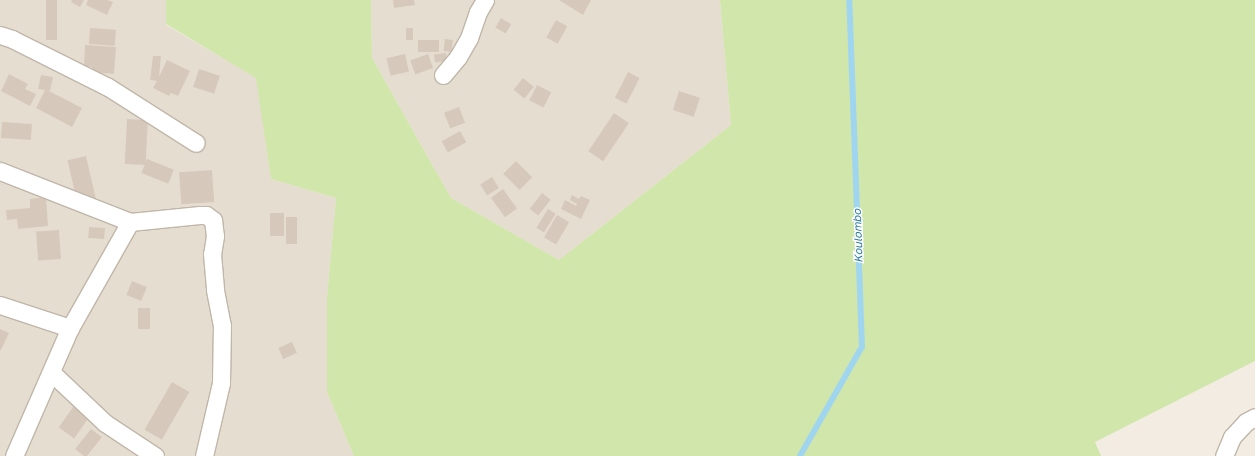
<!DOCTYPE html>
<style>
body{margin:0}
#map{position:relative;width:1255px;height:456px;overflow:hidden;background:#f2ece3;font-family:"Golos Text",sans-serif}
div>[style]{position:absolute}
.residential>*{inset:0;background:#e6ddd1}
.green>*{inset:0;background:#d1e6ab}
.stream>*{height:5.5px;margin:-2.75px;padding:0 2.75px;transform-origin:2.75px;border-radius:2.75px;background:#9fd5ef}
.building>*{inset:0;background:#d6c9bc;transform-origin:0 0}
.roads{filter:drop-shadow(1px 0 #c0b6a9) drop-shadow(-1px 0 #c0b6a9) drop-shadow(0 1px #c0b6a9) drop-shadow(0 -1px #c0b6a9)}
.street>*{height:17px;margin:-8.5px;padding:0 8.5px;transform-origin:8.5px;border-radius:8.5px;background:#fff}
span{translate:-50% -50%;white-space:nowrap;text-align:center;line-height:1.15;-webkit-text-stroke:3px #fff;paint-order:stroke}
.water-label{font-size:11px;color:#2d7da6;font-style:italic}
</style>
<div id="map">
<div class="residential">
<i style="clip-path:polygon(0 0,166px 0,166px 25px,257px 78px,271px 179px,336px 198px,327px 297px,327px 392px,354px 456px,0 456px)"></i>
<i style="clip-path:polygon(371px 0,720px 0,731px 125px,559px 260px,451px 198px,372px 58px)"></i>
</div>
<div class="green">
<i style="clip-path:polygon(166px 0,371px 0,372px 58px,451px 198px,559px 260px,731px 125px,720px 0,1255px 0,1255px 361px,1095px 442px,1101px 456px,354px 456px,327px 392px,327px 297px,336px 198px,271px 179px,256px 78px,166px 24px)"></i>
</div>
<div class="stream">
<i style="left:800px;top:456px;width:125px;rotate:-60.4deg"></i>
<i style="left:862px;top:347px;width:347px;rotate:-92.1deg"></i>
</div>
<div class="building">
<i style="left:46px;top:0;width:11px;height:40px"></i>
<i style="clip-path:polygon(72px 0,84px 0,80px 7px,71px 2px)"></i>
<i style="clip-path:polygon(88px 0,107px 0,113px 2px,107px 15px,86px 5px)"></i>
<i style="clip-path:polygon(393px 0,414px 0,415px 5px,394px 8px)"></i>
<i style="clip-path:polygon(559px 0,591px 0,583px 15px)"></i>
<i style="left:501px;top:18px;width:12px;height:11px;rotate:31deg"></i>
<i style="left:556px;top:20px;width:13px;height:20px;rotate:29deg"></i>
<i style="left:90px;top:28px;width:26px;height:16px;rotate:4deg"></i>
<i style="left:406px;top:28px;width:7px;height:12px"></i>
<i style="left:445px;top:39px;width:8px;height:12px;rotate:7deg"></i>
<i style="left:418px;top:40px;width:21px;height:12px"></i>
<i style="clip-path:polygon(85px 45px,116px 47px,114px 74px,92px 72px,92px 67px,84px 66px)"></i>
<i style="left:446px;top:53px;width:8px;height:12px;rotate:83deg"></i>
<i style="left:405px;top:54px;width:18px;height:19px;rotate:77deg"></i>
<i style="left:428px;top:54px;width:15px;height:19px;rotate:70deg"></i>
<i style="clip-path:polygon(153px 56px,161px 56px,159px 77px,167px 60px,190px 71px,178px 96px,171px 93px,169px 96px,153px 88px,157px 81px,150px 80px)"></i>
<i style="left:199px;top:69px;width:22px;height:19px;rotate:18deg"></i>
<i style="left:628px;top:72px;width:13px;height:29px;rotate:27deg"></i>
<i style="clip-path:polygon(9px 74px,28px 84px,25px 89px,36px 94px,30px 106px,1px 91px)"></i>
<i style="clip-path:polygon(41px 75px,53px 77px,50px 91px,47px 90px,82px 108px,72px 127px,36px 108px,45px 90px,38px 89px)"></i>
<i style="left:523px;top:78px;width:14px;height:15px;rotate:39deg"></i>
<i style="left:537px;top:85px;width:16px;height:17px;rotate:27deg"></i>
<i style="left:679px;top:91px;width:22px;height:20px;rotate:18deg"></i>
<i style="left:459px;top:107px;width:17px;height:16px;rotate:69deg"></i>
<i style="left:614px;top:113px;width:18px;height:46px;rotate:34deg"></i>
<i style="left:127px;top:119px;width:21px;height:45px;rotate:3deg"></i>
<i style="left:2px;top:122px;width:30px;height:16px;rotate:4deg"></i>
<i style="left:460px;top:131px;width:13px;height:21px;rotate:61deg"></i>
<i style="left:86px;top:156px;width:43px;height:19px;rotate:77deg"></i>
<i style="left:147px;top:159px;width:29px;height:15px;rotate:22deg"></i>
<i style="left:516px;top:161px;width:23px;height:18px;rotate:45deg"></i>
<i style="left:212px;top:170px;width:32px;height:33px;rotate:86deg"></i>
<i style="left:492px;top:177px;width:13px;height:14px;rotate:58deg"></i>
<i style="left:503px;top:189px;width:24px;height:15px;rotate:54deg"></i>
<i style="left:542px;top:193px;width:11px;height:20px;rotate:38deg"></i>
<i style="clip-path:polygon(572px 195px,579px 199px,581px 196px,590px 200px,581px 219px,561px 209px,565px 200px,576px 206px,577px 204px,570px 200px)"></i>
<i style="clip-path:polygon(46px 197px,48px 226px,18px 229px,17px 219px,7px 220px,6px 210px,30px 208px,30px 199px)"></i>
<i style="left:548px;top:209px;width:9px;height:22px;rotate:32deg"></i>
<i style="left:270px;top:213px;width:14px;height:23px"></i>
<i style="left:557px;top:215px;width:14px;height:26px;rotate:30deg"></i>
<i style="left:286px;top:217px;width:11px;height:27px"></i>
<i style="left:89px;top:227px;width:16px;height:11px;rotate:4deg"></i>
<i style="left:59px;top:230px;width:29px;height:23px;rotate:86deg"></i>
<i style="left:132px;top:281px;width:16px;height:15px;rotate:22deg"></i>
<i style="left:138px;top:308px;width:12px;height:21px"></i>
<i style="clip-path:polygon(0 329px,9px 333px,1px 350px,0 350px)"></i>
<i style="left:292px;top:342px;width:12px;height:15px;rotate:66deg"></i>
<i style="left:172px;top:382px;width:20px;height:55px;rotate:30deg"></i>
<i style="left:73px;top:407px;width:19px;height:25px;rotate:35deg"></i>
<i style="clip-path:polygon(91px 429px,102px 437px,87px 456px,84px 456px,75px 449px)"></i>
</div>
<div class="roads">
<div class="street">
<i style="left:0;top:35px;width:13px;rotate:18deg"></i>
<i style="left:12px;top:39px;width:107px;rotate:26.6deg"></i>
<i style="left:108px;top:87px;width:104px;rotate:32.5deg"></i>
<i style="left:443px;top:75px;width:23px;rotate:-50deg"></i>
<i style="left:458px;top:57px;width:22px;rotate:-60deg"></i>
<i style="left:469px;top:38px;width:28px;rotate:-71deg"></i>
<i style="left:478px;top:12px;width:14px;rotate:-60deg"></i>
<i style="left:0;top:171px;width:140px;rotate:21.4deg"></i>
<i style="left:0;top:305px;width:74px;rotate:18.2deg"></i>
<i style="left:52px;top:373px;width:73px;rotate:43.3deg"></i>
<i style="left:105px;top:423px;width:60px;rotate:33.4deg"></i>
<i style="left:14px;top:456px;width:140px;rotate:-66.4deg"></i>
<i style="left:70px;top:328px;width:122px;rotate:-60.5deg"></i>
<i style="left:130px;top:222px;width:70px;rotate:-5.7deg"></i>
<i style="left:200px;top:215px;width:6px"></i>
<i style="left:206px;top:215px;width:9px;rotate:36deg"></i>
<i style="left:213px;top:220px;width:16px;rotate:83deg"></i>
<i style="left:215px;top:236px;width:18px;rotate:99deg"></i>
<i style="left:212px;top:254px;width:36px;rotate:85deg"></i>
<i style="left:215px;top:290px;width:36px;rotate:79deg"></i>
<i style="left:222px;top:325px;width:58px;rotate:91deg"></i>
<i style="left:221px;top:383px;width:75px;rotate:103.1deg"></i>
<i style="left:1224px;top:456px;width:21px;rotate:-67deg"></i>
<i style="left:1232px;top:437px;width:21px;rotate:-47deg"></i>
<i style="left:1246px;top:422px;width:10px;rotate:-29deg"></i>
</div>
</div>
<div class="water-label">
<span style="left:858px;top:236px;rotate:-92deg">Koulombo</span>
</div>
</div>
